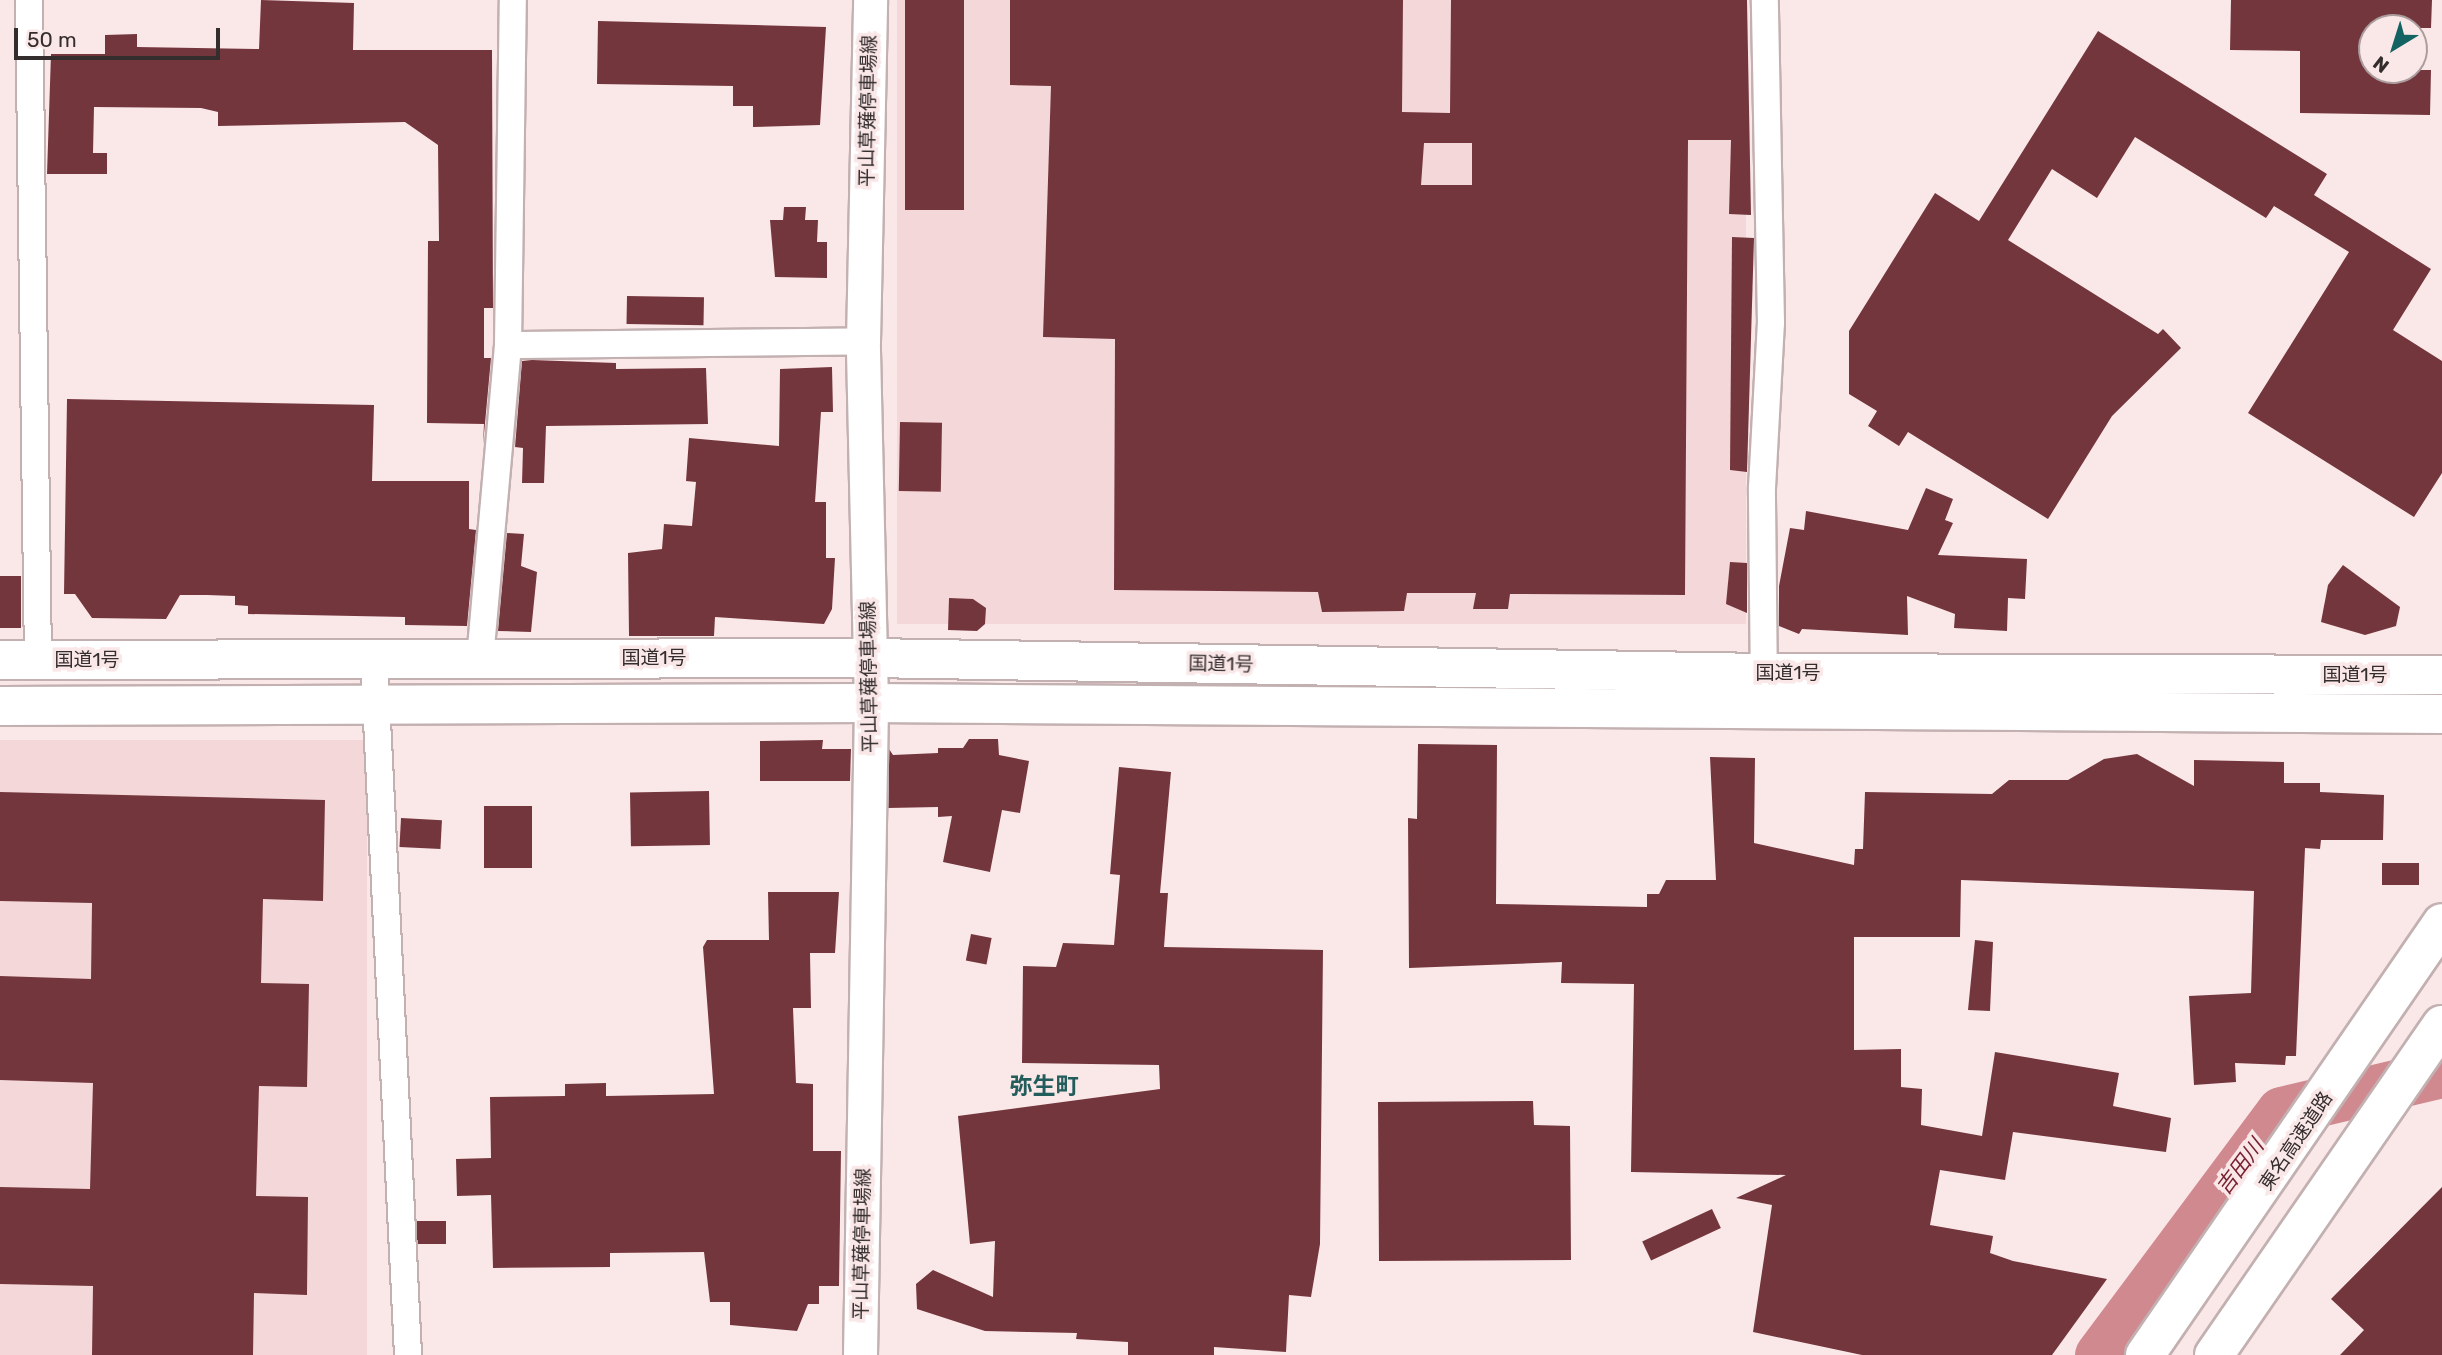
<!DOCTYPE html>
<meta charset="utf-8">
<style>
body{margin:0}
#map{position:relative;width:2442px;height:1355px;overflow:hidden;background:#fae7e8;font-family:Rubik,"Noto Sans JP",sans-serif}
div>[style]{position:absolute}
.built>*{inset:0;background:#f4d7d9;transform-origin:0 0}
.river>*{height:49px;margin:-24.5px;padding:0 24.5px;transform-origin:24.5px;border-radius:24.5px;background:#d0898f}
.building>*{inset:0;background:#74363d;transform-origin:0 0}
.roads{filter:drop-shadow(2px 0 #c3b0b1) drop-shadow(-2px 0 #c3b0b1) drop-shadow(0 2px #c3b0b1) drop-shadow(0 -2px #c3b0b1)}
.minor>*{height:26px;margin:-13px;padding:0 13px;transform-origin:13px;border-radius:13px;background:#fff}
.major>*{height:33px;margin:-16.5px;padding:0 16.5px;transform-origin:16.5px;border-radius:16.5px;background:#fff}
.highway>*{height:38px;margin:-19px;padding:0 19px;transform-origin:19px;border-radius:19px;background:#fff}
span{translate:-50% -50%;white-space:nowrap;text-align:center;line-height:1.15;-webkit-text-stroke:7px #fae7e8;paint-order:stroke}
.street-label{font-size:19px;color:#342d2d}
.water-label{font-size:21px;color:#772231;font-style:italic}
.quarter-label{font-size:23px;color:#225d5c;font-weight:700}
.north{position:absolute;left:2358px;top:14px;width:70px;height:70px;box-sizing:border-box;background:#fae7e8;border:2px solid #ab9d9d;border-radius:50%;rotate:218deg;font-size:19px;font-weight:700;line-height:28px;text-align:center;color:#342d2d}
.north::after{content:'';display:block;margin:auto;width:24px;height:32px;background:#126362;clip-path:polygon(50% 0,100% 100%,50% 72%,0 100%)}
.scale{position:absolute;left:14px;top:28px;width:206px;height:32px;box-sizing:border-box;border:4px solid #342d2d;border-top:0;padding-left:9px;font-size:21px;line-height:24px;white-space:nowrap;color:#342d2d;-webkit-text-stroke:5px #fae7e8;paint-order:stroke}
</style>
<div id="map">
<div class="built">
<i style="left:897px;top:0;width:849px;height:624px"></i>
<i style="left:0;top:740px;width:367px;height:615px"></i>
</div>
<div class="river">
<i style="left:2099px;top:1355px;width:304px;rotate:-53.3deg"></i>
<i style="left:2281px;top:1111px;width:165px;rotate:-13.3deg"></i>
</div>
<div class="building">
<i style="clip-path:polygon(261px 0,354px 3px,353px 50px,492px 50px,493px 308px,484px 308px,484px 358px,491px 358px,483px 445px,484px 424px,427px 423px,428px 241px,439px 241px,438px 145px,405px 122px,218px 126px,218px 112px,201px 108px,94px 107px,93px 153px,107px 153px,107px 174px,47px 174px,51px 54px,105px 54px,105px 35px,137px 34px,137px 47px,259px 49px)"></i>
<i style="left:905px;top:0;width:59px;height:210px"></i>
<i style="clip-path:polygon(evenodd,1010px 0,1403px 0,1402px 112px,1450px 113px,1451px 0,1747px 0,1751px 215px,1729px 214px,1731px 140px,1688px 140px,1685px 595px,1510px 594px,1508px 609px,1473px 609px,1476px 593px,1407px 593px,1404px 611px,1322px 612px,1318px 592px,1114px 590px,1115px 339px,1043px 337px,1051px 86px,1010px 85px,1010px 0,1424px 143px,1472px 143px,1472px 185px,1421px 185px,1424px 143px)"></i>
<i style="clip-path:polygon(2231px 0,2432px 0,2431px 28px,2372px 28px,2372px 70px,2431px 70px,2430px 115px,2300px 113px,2300px 51px,2230px 50px)"></i>
<i style="clip-path:polygon(598px 21px,826px 27px,820px 125px,753px 127px,753px 106px,733px 106px,733px 86px,597px 84px)"></i>
<i style="clip-path:polygon(2098px 31px,2327px 174px,2314px 195px,2431px 269px,2393px 330px,2442px 361px,2442px 473px,2414px 517px,2248px 413px,2349px 252px,2274px 206px,2266px 218px,2135px 137px,2097px 198px,2052px 169px,2008px 240px,2158px 334px,2163px 329px,2181px 348px,2112px 416px,2048px 519px,1908px 432px,1899px 446px,1868px 426px,1877px 411px,1849px 394px,1849px 331px,1935px 193px,1979px 221px)"></i>
<i style="clip-path:polygon(784px 207px,806px 207px,805px 220px,818px 220px,817px 242px,827px 242px,827px 278px,775px 277px,770px 220px,783px 220px)"></i>
<i style="clip-path:polygon(1732px 237px,1754px 238px,1747px 472px,1730px 470px)"></i>
<i style="left:627px;top:296px;width:77px;height:28px;rotate:1deg"></i>
<i style="clip-path:polygon(532px 360px,616px 363px,616px 369px,706px 368px,708px 424px,546px 426px,544px 483px,522px 483px,523px 448px,515px 447px,522px 361px)"></i>
<i style="clip-path:polygon(832px 367px,833px 412px,821px 412px,815px 502px,826px 502px,826px 558px,835px 558px,832px 609px,824px 624px,715px 617px,714px 636px,629px 636px,628px 553px,662px 549px,664px 524px,692px 526px,696px 482px,686px 481px,689px 438px,779px 446px,780px 369px)"></i>
<i style="clip-path:polygon(67px 399px,374px 405px,372px 481px,469px 481px,469px 529px,476px 530px,467px 626px,405px 625px,405px 617px,248px 614px,248px 606px,235px 605px,235px 596px,207px 595px,180px 595px,166px 619px,92px 618px,75px 594px,64px 594px)"></i>
<i style="left:900px;top:422px;width:42px;height:69px;rotate:1deg"></i>
<i style="clip-path:polygon(1926px 488px,1953px 499px,1945px 520px,1953px 523px,1938px 555px,2027px 559px,2025px 599px,2008px 598px,2007px 631px,1954px 628px,1955px 614px,1907px 596px,1908px 635px,1802px 629px,1799px 634px,1779px 626px,1779px 586px,1790px 528px,1804px 530px,1806px 511px,1908px 530px)"></i>
<i style="clip-path:polygon(507px 533px,524px 534px,521px 566px,537px 572px,531px 632px,498px 631px)"></i>
<i style="clip-path:polygon(1730px 562px,1747px 563px,1747px 613px,1726px 604px)"></i>
<i style="clip-path:polygon(2343px 565px,2400px 607px,2396px 626px,2365px 635px,2321px 622px,2328px 585px)"></i>
<i style="left:0;top:576px;width:21px;height:52px"></i>
<i style="clip-path:polygon(949px 598px,973px 599px,986px 608px,985px 624px,977px 631px,948px 630px)"></i>
<i style="clip-path:polygon(969px 739px,998px 739px,999px 755px,1029px 761px,1020px 813px,1002px 810px,990px 872px,943px 862px,952px 816px,938px 817px,938px 807px,888px 808px,889px 749px,893px 755px,938px 753px,938px 748px,963px 748px)"></i>
<i style="clip-path:polygon(823px 740px,822px 749px,851px 749px,850px 781px,760px 781px,760px 741px)"></i>
<i style="clip-path:polygon(1418px 744px,1497px 745px,1496px 904px,1647px 907px,1647px 894px,1659px 894px,1666px 880px,1716px 880px,1710px 757px,1755px 758px,1754px 843px,1854px 865px,1855px 849px,1863px 849px,1865px 792px,1992px 794px,2009px 780px,2068px 780px,2104px 759px,2137px 754px,2194px 786px,2194px 760px,2284px 762px,2284px 783px,2320px 783px,2320px 792px,2384px 795px,2383px 840px,2321px 840px,2320px 849px,2305px 848px,2296px 1056px,2286px 1056px,2285px 1065px,2235px 1063px,2236px 1082px,2194px 1085px,2189px 996px,2251px 993px,2254px 891px,1961px 880px,1960px 937px,1854px 937px,1854px 1050px,1901px 1049px,1901px 1087px,1922px 1089px,1921px 1125px,1982px 1136px,1995px 1052px,2119px 1073px,2113px 1106px,2171px 1118px,2166px 1152px,2013px 1132px,2005px 1180px,1940px 1170px,1930px 1225px,1993px 1236px,1990px 1253px,2013px 1261px,2107px 1279px,2052px 1355px,1862px 1355px,1753px 1332px,1772px 1205px,1736px 1198px,1786px 1175px,1631px 1172px,1634px 984px,1561px 983px,1562px 962px,1409px 968px,1408px 818px,1417px 819px)"></i>
<i style="clip-path:polygon(1119px 767px,1171px 772px,1160px 893px,1168px 893px,1164px 947px,1323px 950px,1320px 1244px,1311px 1297px,1289px 1295px,1286px 1352px,1214px 1347px,1214px 1355px,1128px 1355px,1128px 1342px,1076px 1339px,1077px 1333px,985px 1331px,917px 1309px,916px 1284px,933px 1270px,993px 1297px,995px 1241px,970px 1244px,958px 1116px,1160px 1089px,1159px 1065px,1022px 1063px,1023px 966px,1056px 967px,1063px 943px,1114px 945px,1120px 875px,1110px 874px)"></i>
<i style="left:709px;top:791px;width:54px;height:79px;rotate:89deg"></i>
<i style="clip-path:polygon(0 792px,325px 800px,323px 901px,263px 899px,261px 983px,309px 984px,307px 1087px,259px 1086px,256px 1196px,308px 1197px,307px 1295px,254px 1293px,253px 1355px,92px 1355px,93px 1286px,0 1284px,0 1187px,90px 1189px,93px 1083px,0 1080px,0 976px,91px 979px,92px 903px,0 901px)"></i>
<i style="left:532px;top:806px;width:62px;height:48px;rotate:90deg"></i>
<i style="left:401px;top:818px;width:41px;height:29px;rotate:3deg"></i>
<i style="left:2382px;top:863px;width:37px;height:22px"></i>
<i style="clip-path:polygon(768px 892px,839px 892px,835px 953px,810px 953px,811px 1008px,793px 1008px,796px 1083px,813px 1084px,813px 1151px,841px 1151px,839px 1286px,819px 1286px,819px 1304px,808px 1304px,797px 1331px,730px 1325px,730px 1302px,710px 1302px,704px 1252px,610px 1253px,610px 1267px,493px 1268px,491px 1195px,457px 1196px,456px 1159px,491px 1158px,490px 1097px,565px 1096px,565px 1084px,606px 1083px,606px 1096px,714px 1094px,703px 947px,707px 940px,769px 940px)"></i>
<i style="left:971px;top:934px;width:21px;height:27px;rotate:11deg"></i>
<i style="clip-path:polygon(1975px 940px,1993px 942px,1990px 1011px,1968px 1010px)"></i>
<i style="clip-path:polygon(1533px 1101px,1534px 1125px,1570px 1126px,1571px 1260px,1379px 1261px,1378px 1102px)"></i>
<i style="clip-path:polygon(2442px 1187px,2442px 1355px,2340px 1355px,2364px 1330px,2331px 1299px)"></i>
<i style="left:1712px;top:1209px;width:21px;height:77px;rotate:65deg"></i>
<i style="left:417px;top:1221px;width:29px;height:23px"></i>
</div>
<div class="roads">
<div class="minor">
<i style="left:29px;top:0;width:660px;rotate:89.22deg"></i>
<i style="left:508px;top:345px;width:355px;rotate:-0.6deg"></i>
<i style="left:374px;top:659px;width:697px;rotate:87.2deg"></i>
<i style="left:480px;top:659px;width:315px;rotate:-84.9deg"></i>
<i style="left:508px;top:345px;width:345px;rotate:-89.2deg"></i>
<i style="left:1764px;top:690px;width:202px;rotate:-90.6deg"></i>
<i style="left:1762px;top:488px;width:165px;rotate:-86.9deg"></i>
<i style="left:1771px;top:323px;width:323px;rotate:-91.1deg"></i>
</div>
<div class="major">
<i style="left:860px;top:1355px;width:652px;rotate:-89.03deg"></i>
<i style="left:871px;top:703px;width:362px;rotate:-91.3deg"></i>
<i style="left:863px;top:341px;width:341px;rotate:-88.8deg"></i>
</div>
<div class="highway">
<i style="left:0;top:660px;width:869px;rotate:-0.13deg"></i>
<i style="left:869px;top:658px;width:897px;rotate:0.96deg"></i>
<i style="left:1766px;top:673px;width:676px;rotate:0.17deg"></i>
<i style="left:0;top:706px;width:871px;rotate:-0.2deg"></i>
<i style="left:871px;top:703px;width:1571px;rotate:0.4deg"></i>
<i style="left:2145px;top:1355px;width:524px;rotate:-55.49deg"></i>
<i style="left:2214px;top:1355px;width:401px;rotate:-55.4deg"></i>
</div>
</div>
<div class="street-label">
<span style="left:868px;top:111px;rotate:-89deg">平山草薙停車場線</span>
<span style="left:654px;top:658px">国道1号</span>
<span style="left:87px;top:660px">国道1号</span>
<span style="left:1221px;top:664px;rotate:1deg">国道1号</span>
<span style="left:1788px;top:673px">国道1号</span>
<span style="left:2355px;top:675px">国道1号</span>
<span style="left:869px;top:677px;rotate:-91deg">平山草薙停車場線</span>
<span style="left:2296px;top:1141px;rotate:-56deg">東名高速道路</span>
<span style="left:862px;top:1244px;rotate:-89deg">平山草薙停車場線</span>
</div>
<div class="water-label">
<span style="left:2240px;top:1167px;rotate:-53deg">吉田川</span>
</div>
<div class="quarter-label">
<span style="left:1044px;top:1086px">弥生町</span>
</div>
<div class="north">N</div>
<div class="scale">50 m</div>
</div>
